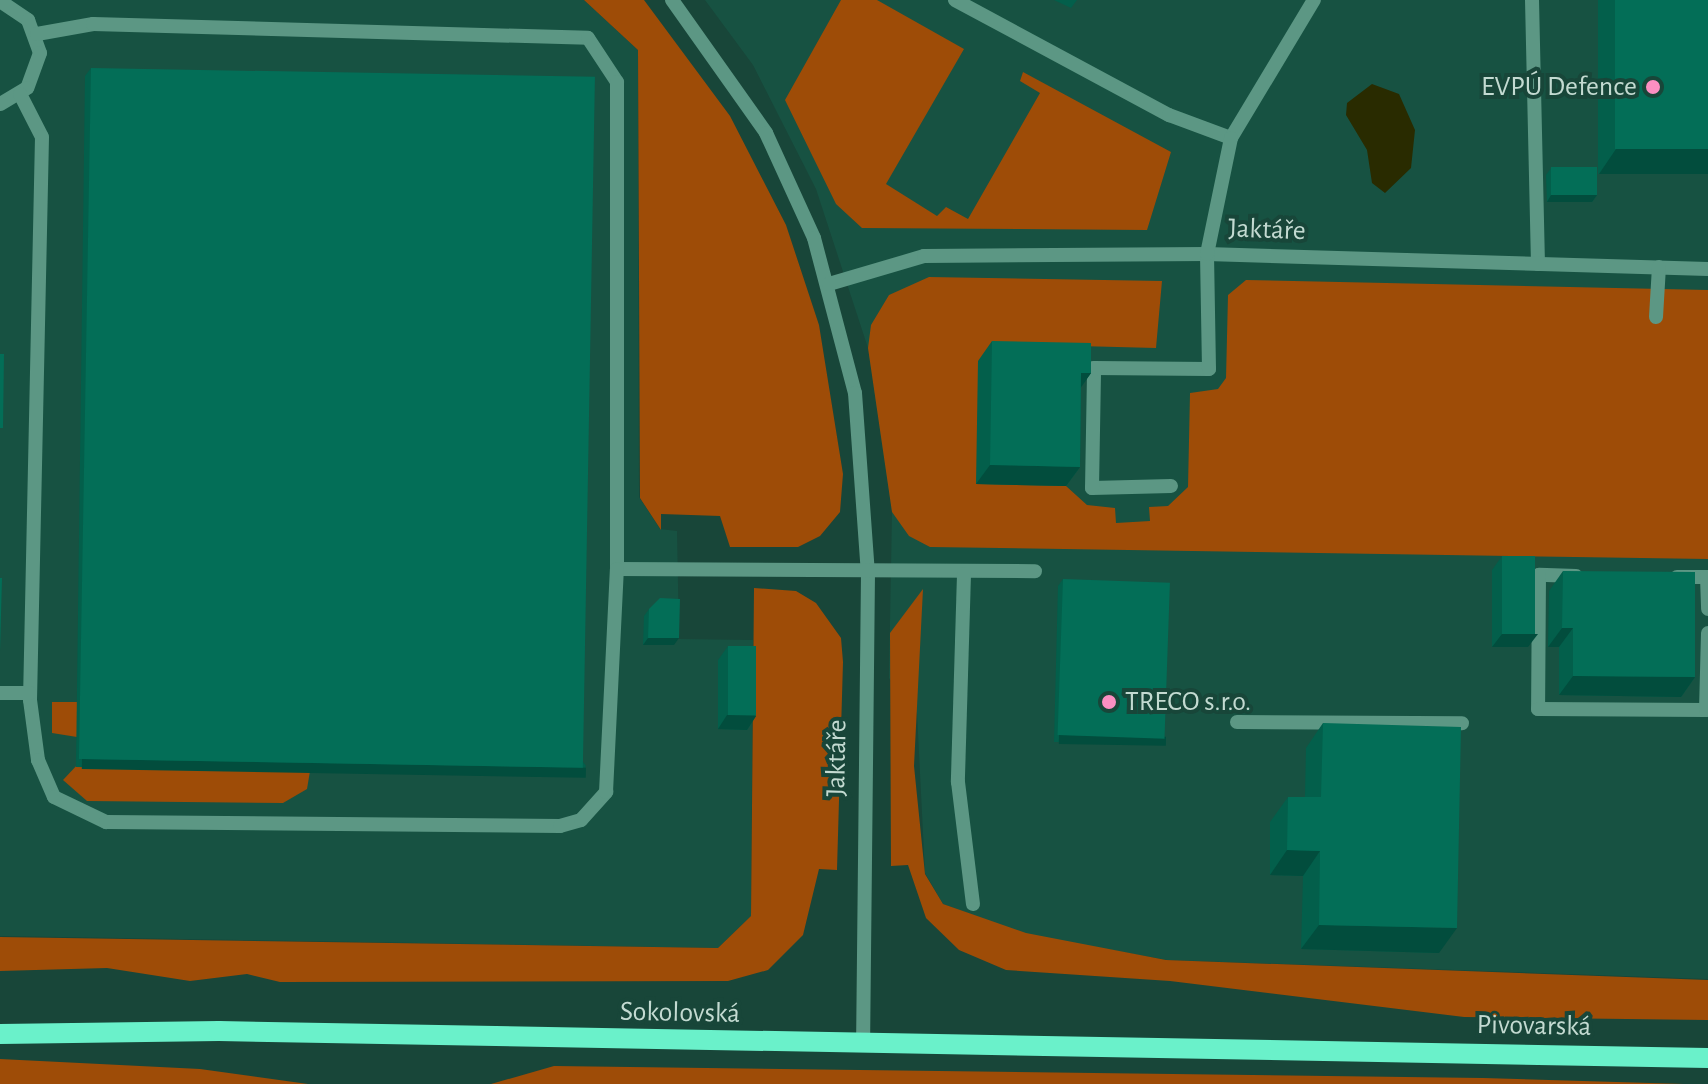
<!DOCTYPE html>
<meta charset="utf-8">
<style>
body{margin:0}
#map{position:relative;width:1708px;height:1084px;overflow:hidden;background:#184639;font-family:"Alegreya Sans",sans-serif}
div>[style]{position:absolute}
.built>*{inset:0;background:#175242}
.green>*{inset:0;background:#9e4c07}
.water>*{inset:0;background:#292b00}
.minor>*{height:14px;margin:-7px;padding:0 7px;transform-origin:7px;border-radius:7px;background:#5c9784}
.major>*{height:20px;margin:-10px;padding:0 10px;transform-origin:10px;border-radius:10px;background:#6af1ca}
.wall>*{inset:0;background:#035f4b;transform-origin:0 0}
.shaded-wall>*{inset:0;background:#024d3d;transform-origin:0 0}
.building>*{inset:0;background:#036e57;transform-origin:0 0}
.dots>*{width:22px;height:22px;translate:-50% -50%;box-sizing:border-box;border:4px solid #184639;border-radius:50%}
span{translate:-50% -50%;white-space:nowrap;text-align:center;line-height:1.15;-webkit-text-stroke:8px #184639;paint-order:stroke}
.poi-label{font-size:28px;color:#c3dad1}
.right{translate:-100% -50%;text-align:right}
.left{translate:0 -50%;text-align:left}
.street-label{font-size:28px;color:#c3dad1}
</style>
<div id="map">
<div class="built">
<i style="clip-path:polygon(0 0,584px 0,638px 50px,639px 497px,660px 529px,677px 531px,679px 639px,753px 640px,751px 916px,718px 948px,0 936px)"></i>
<i style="clip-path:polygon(705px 0,1708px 0,1708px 979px,1167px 960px,1027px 935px,943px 904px,925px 873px,917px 713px,889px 678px,892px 512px,868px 348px,816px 189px,753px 65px)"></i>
</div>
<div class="green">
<i style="clip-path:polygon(584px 0,644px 0,730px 116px,786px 225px,819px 325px,843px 474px,840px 512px,820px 536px,798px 547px,730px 547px,720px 516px,661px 514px,661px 530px,640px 498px,638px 50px)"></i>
<i style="clip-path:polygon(841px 0,877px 0,964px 49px,886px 184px,937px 216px,946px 207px,968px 219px,1040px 93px,1020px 81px,1023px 72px,1171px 152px,1147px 230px,862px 228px,836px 204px,785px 100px)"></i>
<i style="clip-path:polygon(929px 277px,1162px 281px,1156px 348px,1078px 346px,1077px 363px,979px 361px,1066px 486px,1087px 505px,1115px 508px,1116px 523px,1150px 521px,1149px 507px,1168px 506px,1188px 487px,1190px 393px,1218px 389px,1226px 378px,1228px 295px,1246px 280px,1708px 290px,1708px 559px,930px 547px,909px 536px,892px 512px,868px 348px,871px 325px,889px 295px)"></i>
<i style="clip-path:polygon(754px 588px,796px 591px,816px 603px,841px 638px,843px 662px,837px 870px,819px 869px,803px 935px,768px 970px,728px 981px,280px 982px,247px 974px,190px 981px,107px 968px,0 971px,0 937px,718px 948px,751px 916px)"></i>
<i style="clip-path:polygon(923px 589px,914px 766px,925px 874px,943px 904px,1026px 933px,1166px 960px,1708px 980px,1708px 1020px,1464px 1017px,1170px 981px,1006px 970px,959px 950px,926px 918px,908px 865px,891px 866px,890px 633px)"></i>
<i style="clip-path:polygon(52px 702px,78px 702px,77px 737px,52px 733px)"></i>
<i style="clip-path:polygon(79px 763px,311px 765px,307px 789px,283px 803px,87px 801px,63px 780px)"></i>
<i style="clip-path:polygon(0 1059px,200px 1069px,308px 1084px,0 1084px)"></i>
<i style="clip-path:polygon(554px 1066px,1483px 1078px,1684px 1084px,491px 1084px)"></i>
</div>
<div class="water">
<i style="clip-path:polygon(1372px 84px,1399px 94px,1415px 130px,1411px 168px,1385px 193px,1372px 183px,1367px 150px,1346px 115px,1347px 103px)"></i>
</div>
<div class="minor">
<i style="left:672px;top:0;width:163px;rotate:54.7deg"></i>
<i style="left:766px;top:133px;width:115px;rotate:65.4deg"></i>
<i style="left:814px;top:238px;width:160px;rotate:75.2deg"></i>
<i style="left:855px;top:393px;width:180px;rotate:85.9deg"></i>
<i style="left:868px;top:573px;width:471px;rotate:90.6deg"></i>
<i style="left:955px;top:0;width:243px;rotate:28.3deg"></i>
<i style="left:1169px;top:115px;width:66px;rotate:20.4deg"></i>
<i style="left:1231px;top:138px;width:161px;rotate:-59deg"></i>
<i style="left:1532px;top:0;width:264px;rotate:88.7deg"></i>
<i style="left:0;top:1px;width:34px;rotate:34deg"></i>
<i style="left:28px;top:20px;width:35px;rotate:70deg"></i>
<i style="left:40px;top:53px;width:37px;rotate:110deg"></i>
<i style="left:27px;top:88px;width:31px;rotate:149deg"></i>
<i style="left:37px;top:34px;width:57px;rotate:-10.1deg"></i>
<i style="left:93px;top:24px;width:495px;rotate:1.6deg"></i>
<i style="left:588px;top:38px;width:53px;rotate:56.6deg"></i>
<i style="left:617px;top:82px;width:487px;rotate:90deg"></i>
<i style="left:617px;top:569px;width:418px;rotate:0.3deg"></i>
<i style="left:20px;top:94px;width:48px;rotate:62.9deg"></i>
<i style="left:42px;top:137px;width:563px;rotate:91.22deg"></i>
<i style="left:30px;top:700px;width:61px;rotate:82.4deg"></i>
<i style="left:38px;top:760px;width:40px;rotate:66.6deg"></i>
<i style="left:54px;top:797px;width:58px;rotate:25.7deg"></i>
<i style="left:106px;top:822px;width:454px;rotate:0.5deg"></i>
<i style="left:560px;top:826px;width:22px;rotate:-16deg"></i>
<i style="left:581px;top:820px;width:38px;rotate:-48deg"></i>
<i style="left:606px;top:792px;width:223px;rotate:-87.2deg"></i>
<i style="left:829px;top:284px;width:99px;rotate:-16.4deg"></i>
<i style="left:924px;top:256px;width:283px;rotate:-0.4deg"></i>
<i style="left:1207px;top:254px;width:501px;rotate:1.71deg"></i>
<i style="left:1656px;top:317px;width:50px;rotate:-86.6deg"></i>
<i style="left:1171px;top:486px;width:79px;rotate:178.5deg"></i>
<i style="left:1092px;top:488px;width:120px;rotate:-89deg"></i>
<i style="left:1094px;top:368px;width:115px;rotate:0.5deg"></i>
<i style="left:1209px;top:369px;width:115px;rotate:-91deg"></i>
<i style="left:1207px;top:254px;width:118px;rotate:-78.3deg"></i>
<i style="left:964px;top:574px;width:208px;rotate:91.7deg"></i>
<i style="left:958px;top:782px;width:123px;rotate:83deg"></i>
<i style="left:1576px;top:576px;width:37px;rotate:-178deg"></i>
<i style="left:1539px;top:575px;width:134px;rotate:90.4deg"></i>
<i style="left:1538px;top:709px;width:168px;rotate:0.3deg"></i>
<i style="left:1706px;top:710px;width:77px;rotate:-88.5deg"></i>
<i style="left:1677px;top:577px;width:30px"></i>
<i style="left:1707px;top:577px;width:32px;rotate:88deg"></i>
<i style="left:0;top:693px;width:30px"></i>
<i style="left:1237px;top:722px;width:225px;rotate:0.3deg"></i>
</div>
<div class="major">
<i style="left:0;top:1034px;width:219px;rotate:-0.8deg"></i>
<i style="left:219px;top:1031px;width:1489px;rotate:1.04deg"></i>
</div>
<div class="wall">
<i style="clip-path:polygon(1054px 0,1077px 0,1071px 8px)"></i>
<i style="left:1598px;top:0;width:110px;height:174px"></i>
<i style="clip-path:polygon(91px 68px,586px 766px,580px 774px,76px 767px,85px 76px)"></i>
<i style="clip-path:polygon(1551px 168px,1597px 195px,1592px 202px,1547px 202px,1546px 175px)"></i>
<i style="clip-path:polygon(992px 341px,1091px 373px,1081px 387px,1080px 467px,1066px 486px,976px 484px,978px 361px)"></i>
<i style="clip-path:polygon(1502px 556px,1528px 647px,1492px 647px,1492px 570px)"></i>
<i style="clip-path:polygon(1563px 571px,1695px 677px,1681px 697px,1559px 695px,1559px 647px,1548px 647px,1549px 591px)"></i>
<i style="clip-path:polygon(1063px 579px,1162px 744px,1054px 742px,1058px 586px)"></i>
<i style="clip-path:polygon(649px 609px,674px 645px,643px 645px,644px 616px)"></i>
<i style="clip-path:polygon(728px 646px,756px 716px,747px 730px,718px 729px,718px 660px)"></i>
<i style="clip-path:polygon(1323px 723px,1439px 953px,1301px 949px,1303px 876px,1270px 875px,1270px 822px,1288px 797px,1305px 797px,1306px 748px)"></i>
</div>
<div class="shaded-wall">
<i style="clip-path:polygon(1616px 149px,1708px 149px,1708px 174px,1599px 174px)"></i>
<i style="clip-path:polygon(1551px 195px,1597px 195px,1592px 202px,1547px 202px)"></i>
<i style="clip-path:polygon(1081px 373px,1091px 373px,1077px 393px)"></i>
<i style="clip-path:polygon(990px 465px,1080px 467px,1066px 486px,976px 484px)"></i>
<i style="clip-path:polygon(1562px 628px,1573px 628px,1559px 647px,1548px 647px)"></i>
<i style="clip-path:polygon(1502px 634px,1538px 634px,1528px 647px,1492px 647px)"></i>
<i style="clip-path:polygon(648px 638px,679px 638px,674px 645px,643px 645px)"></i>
<i style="clip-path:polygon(1573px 676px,1695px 677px,1681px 697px,1559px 695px)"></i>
<i style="clip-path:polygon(727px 715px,756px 716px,747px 730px,718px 729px)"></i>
<i style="left:1059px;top:735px;width:107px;height:9px;rotate:1deg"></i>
<i style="left:82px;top:759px;width:504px;height:10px;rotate:1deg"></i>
<i style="clip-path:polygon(1287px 850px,1320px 851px,1303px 876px,1270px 875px)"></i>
<i style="clip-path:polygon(1319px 925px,1457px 928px,1439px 953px,1301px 949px)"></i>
</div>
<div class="building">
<i style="left:1615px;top:0;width:93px;height:149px"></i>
<i style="left:91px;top:68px;width:504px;height:691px;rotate:1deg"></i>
<i style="left:1597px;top:167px;width:28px;height:46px;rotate:90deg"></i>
<i style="clip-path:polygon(992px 341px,1091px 343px,1091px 373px,1081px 373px,1080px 467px,990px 465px)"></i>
<i style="clip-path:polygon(0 354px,4px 354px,3px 428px,0 428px)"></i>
<i style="left:1502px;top:556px;width:33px;height:78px"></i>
<i style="clip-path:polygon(1563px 571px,1695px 572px,1695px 677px,1573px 676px,1573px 628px,1562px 628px)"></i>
<i style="clip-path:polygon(0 578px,2px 578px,0 652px)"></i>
<i style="left:1063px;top:579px;width:107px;height:156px;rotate:2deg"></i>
<i style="clip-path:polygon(660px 598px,680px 599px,679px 638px,648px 638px,649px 609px)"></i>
<i style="left:728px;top:646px;width:28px;height:69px"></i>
<i style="clip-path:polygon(1323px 723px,1461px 727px,1457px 928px,1319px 925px,1320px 851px,1287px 850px,1288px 797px,1321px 797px)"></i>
</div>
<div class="dots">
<i style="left:1653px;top:87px;background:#fc8fc2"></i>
<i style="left:1109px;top:702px;background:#fc8fc2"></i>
</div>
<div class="poi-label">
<span class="right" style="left:1637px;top:87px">EVPÚ Defence</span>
<span class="left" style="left:1125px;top:702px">TRECO s.r.o.</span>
</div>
<div class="street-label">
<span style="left:1267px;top:230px;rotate:2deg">Jaktáře</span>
<span style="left:837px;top:758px;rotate:-89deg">Jaktáře</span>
<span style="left:680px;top:1013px;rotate:1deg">Sokolovská</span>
<span style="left:1534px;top:1026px;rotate:1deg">Pivovarská</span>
</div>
</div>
